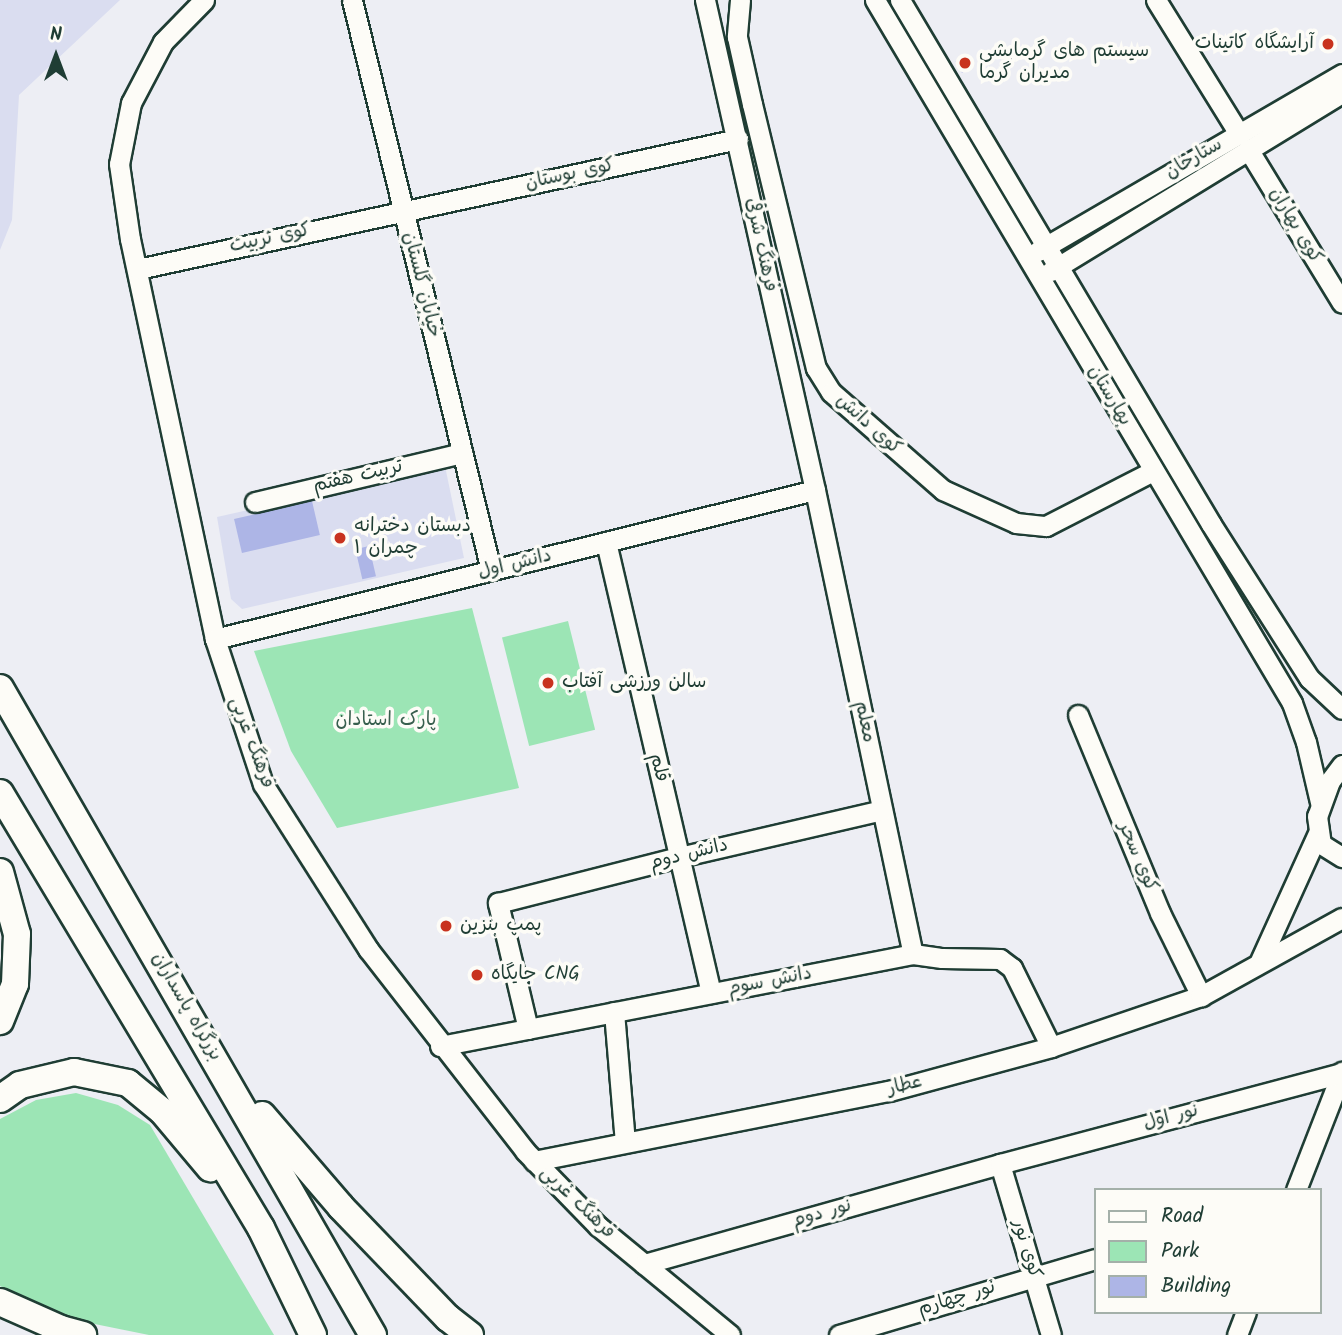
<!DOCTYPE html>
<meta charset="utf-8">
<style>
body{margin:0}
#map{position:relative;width:1342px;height:1335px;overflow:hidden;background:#edeef4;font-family:Kalam,"Playpen Sans Arabic",sans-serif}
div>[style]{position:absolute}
.built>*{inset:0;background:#daddf0}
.green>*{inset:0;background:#9ce5b5;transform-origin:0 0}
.building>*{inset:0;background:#adb5e6;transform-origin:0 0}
.roads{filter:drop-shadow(2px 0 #1f3d34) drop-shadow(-2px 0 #1f3d34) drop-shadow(0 2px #1f3d34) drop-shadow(0 -2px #1f3d34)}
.minor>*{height:19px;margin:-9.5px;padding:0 9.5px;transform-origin:9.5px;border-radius:9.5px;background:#fdfcf7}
.highway>*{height:26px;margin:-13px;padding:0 13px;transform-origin:13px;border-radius:13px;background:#fdfcf7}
.dots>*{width:19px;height:19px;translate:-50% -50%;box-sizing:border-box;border:4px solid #fdfcf7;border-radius:50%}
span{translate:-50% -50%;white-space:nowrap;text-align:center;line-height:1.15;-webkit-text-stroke:7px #fdfcf7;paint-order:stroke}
.poi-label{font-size:19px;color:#1f3d34}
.right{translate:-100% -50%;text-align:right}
.left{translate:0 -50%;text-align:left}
.street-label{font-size:19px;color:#1f3d34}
.park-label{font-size:19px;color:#385f4e}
.legend{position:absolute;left:1094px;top:1188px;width:228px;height:126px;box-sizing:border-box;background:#fdfcf7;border:2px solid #a4b0a9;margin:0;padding:9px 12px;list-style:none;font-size:21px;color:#1f3d34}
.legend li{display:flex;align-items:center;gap:14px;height:35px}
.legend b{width:35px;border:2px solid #a4b0a9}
.north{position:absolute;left:21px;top:21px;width:70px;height:70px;-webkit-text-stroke:5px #fdfcf7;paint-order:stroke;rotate:0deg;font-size:19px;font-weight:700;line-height:28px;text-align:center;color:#1f3d34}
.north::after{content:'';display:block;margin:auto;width:24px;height:32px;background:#1f3d34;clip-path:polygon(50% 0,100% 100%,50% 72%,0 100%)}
</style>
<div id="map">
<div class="built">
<i style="clip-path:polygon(0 0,120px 0,19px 95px,12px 220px,0 250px)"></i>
<i style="clip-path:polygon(445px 466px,464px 558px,242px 609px,231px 599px,217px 517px)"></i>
</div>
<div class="green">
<i style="clip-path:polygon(472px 608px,519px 788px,337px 828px,291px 751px,254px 651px)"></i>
<i style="left:568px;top:621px;width:112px;height:68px;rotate:76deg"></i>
<i style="clip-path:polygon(76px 1093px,118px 1105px,150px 1125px,274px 1335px,149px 1335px,60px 1317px,0 1286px,0 1119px,36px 1100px)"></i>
</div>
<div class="building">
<i style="left:967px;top:55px;width:13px;height:13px;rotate:61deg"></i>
<i style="left:312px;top:501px;width:35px;height:80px;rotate:77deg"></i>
<i style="left:369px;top:546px;width:31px;height:14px;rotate:77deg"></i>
</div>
<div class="roads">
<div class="minor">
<i style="left:204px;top:0;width:59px;rotate:134.3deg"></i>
<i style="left:163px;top:42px;width:69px;rotate:117.7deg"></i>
<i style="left:131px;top:103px;width:62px;rotate:101.1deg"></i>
<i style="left:119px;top:164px;width:76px;rotate:81.7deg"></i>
<i style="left:130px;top:239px;width:409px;rotate:78deg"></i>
<i style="left:215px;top:639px;width:153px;rotate:71.7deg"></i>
<i style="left:263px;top:784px;width:196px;rotate:57.5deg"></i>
<i style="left:368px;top:949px;width:256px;rotate:52.1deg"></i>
<i style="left:525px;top:1151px;width:105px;rotate:45.8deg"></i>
<i style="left:598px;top:1226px;width:171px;rotate:39.5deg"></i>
<i style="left:352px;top:0;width:587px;rotate:76.3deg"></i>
<i style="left:705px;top:0;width:502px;rotate:77.35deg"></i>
<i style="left:815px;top:490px;width:474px;rotate:78.1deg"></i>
<i style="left:740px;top:0;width:37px;rotate:95deg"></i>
<i style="left:737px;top:37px;width:69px;rotate:77.4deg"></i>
<i style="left:752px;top:104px;width:272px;rotate:76.4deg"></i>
<i style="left:816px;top:368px;width:28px;rotate:58deg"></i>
<i style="left:831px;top:392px;width:149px;rotate:41.2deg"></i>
<i style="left:943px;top:490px;width:80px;rotate:24.3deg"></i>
<i style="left:1016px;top:523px;width:30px;rotate:6deg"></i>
<i style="left:1046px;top:526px;width:120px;rotate:-27.2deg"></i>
<i style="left:875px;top:0;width:817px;rotate:59.32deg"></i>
<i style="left:1292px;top:703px;width:41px;rotate:70.3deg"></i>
<i style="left:1306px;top:742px;width:62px;rotate:76.9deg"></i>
<i style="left:900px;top:0;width:609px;rotate:59.31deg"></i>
<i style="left:1211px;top:524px;width:183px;rotate:57.5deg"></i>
<i style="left:1309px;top:678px;width:45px;rotate:43.2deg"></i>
<i style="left:1156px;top:0;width:158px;rotate:58.2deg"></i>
<i style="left:1248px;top:149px;width:180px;rotate:58.6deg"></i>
<i style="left:1038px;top:251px;width:352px;rotate:-30.2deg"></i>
<i style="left:138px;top:269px;width:614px;rotate:-12.23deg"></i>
<i style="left:1051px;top:271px;width:341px;rotate:-31.5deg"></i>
<i style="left:255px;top:502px;width:213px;rotate:-13.3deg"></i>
<i style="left:606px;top:542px;width:463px;rotate:76.9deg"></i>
<i style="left:215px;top:639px;width:618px;rotate:-13.95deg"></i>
<i style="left:1078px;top:715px;width:214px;rotate:67.5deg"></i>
<i style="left:1160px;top:913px;width:93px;rotate:63.7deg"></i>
<i style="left:1342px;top:765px;width:20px;rotate:127deg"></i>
<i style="left:1330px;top:781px;width:37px;rotate:110deg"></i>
<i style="left:1317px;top:816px;width:28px;rotate:82deg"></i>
<i style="left:1321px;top:844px;width:25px;rotate:32deg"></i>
<i style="left:1260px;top:961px;width:141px;rotate:-65.6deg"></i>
<i style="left:614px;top:1012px;width:130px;rotate:85.2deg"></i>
<i style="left:528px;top:1029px;width:130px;rotate:-103.4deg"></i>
<i style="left:498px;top:903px;width:187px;rotate:-14.3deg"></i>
<i style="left:679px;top:857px;width:208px;rotate:-13deg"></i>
<i style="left:440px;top:1046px;width:482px;rotate:-11deg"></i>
<i style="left:913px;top:954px;width:29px;rotate:8deg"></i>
<i style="left:942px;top:958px;width:58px;rotate:1deg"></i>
<i style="left:1000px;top:959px;width:15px;rotate:37deg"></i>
<i style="left:1012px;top:968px;width:88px;rotate:63.7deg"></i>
<i style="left:534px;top:1161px;width:362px;rotate:-11.2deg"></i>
<i style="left:889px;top:1091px;width:168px;rotate:-15.2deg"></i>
<i style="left:1051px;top:1047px;width:158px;rotate:-18.8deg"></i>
<i style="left:1201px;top:996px;width:161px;rotate:-29deg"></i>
<i style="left:1000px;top:1164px;width:178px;rotate:73.4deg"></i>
<i style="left:1296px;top:1190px;width:127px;rotate:-68.7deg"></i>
<i style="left:644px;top:1264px;width:370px;rotate:-15.7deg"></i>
<i style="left:1000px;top:1164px;width:354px;rotate:-14.9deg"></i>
<i style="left:839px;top:1335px;width:267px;rotate:-16.5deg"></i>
<i style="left:1237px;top:1335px;width:25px;rotate:-69deg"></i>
</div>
<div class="highway">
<i style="left:0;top:688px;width:747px;rotate:60.04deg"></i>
<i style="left:0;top:793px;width:507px;rotate:59.04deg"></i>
<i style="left:261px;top:1228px;width:119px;rotate:64.1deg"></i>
<i style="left:0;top:872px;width:64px;rotate:74.7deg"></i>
<i style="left:17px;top:934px;width:50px;rotate:92.3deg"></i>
<i style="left:15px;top:984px;width:40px;rotate:112deg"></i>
<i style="left:0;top:1099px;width:24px;rotate:-35deg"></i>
<i style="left:20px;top:1085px;width:56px;rotate:-13.5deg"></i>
<i style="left:74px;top:1072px;width:55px;rotate:11.5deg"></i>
<i style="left:128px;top:1083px;width:44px;rotate:39.5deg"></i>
<i style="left:162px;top:1111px;width:75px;rotate:49.9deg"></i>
<i style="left:262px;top:1115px;width:121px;rotate:49.3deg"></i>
<i style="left:341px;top:1207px;width:154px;rotate:46.1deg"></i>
<i style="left:448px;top:1318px;width:28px;rotate:38deg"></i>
<i style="left:0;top:1302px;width:67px;rotate:23.9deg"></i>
<i style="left:61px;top:1329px;width:23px;rotate:15deg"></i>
</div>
</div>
<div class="dots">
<i style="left:1328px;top:44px;background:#c8321e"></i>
<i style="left:965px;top:63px;background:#c8321e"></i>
<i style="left:340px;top:538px;background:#c8321e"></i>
<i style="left:548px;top:683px;background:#c8321e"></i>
<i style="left:446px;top:926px;background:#c8321e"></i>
<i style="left:477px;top:975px;background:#c8321e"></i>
</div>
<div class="poi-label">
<span class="right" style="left:1314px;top:44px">آرایشگاه کاتینات</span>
<span class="left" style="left:979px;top:63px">سیستم های گرمایشی<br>مدیران گرما</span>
<span class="left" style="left:354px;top:538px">دبستان دخترانه<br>چمران ۱</span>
<span class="left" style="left:562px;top:683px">سالن ورزشی آفتاب</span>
<span class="left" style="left:460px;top:926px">پمپ بنزین</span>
<span class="left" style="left:491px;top:975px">جایگاه CNG</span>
</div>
<div class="street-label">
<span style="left:1194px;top:159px;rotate:-30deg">ستارخان</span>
<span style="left:570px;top:175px;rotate:-12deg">کوی بوستان</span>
<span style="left:1295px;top:226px;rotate:59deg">کوی بهاران</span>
<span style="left:270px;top:239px;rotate:-12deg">کوی تربیت</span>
<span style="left:760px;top:245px;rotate:78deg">فرهنگ شرقی</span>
<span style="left:421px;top:285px;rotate:76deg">خیابان گلستان</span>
<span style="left:1109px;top:396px;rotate:59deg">بهارستان</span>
<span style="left:868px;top:425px;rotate:42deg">کوی دانش</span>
<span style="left:358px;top:477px;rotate:-13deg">تربیت هفتم</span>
<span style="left:515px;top:565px;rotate:-14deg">دانش اول</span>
<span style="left:864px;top:722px;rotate:78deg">معلم</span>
<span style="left:251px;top:743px;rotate:70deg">فرهنگ غربی</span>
<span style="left:658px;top:768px;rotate:77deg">قلم</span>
<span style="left:689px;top:855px;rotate:-14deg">دانش دوم</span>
<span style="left:1137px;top:857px;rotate:67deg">کوی سحر</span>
<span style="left:770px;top:982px;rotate:-11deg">دانش سوم</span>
<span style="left:186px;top:1007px;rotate:60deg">بزرگراه پاسداران</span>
<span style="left:905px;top:1086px;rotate:-14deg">عطار</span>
<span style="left:1171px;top:1118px;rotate:-15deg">نور اول</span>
<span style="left:577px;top:1203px;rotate:44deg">فرهنگ غربی</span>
<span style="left:822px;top:1214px;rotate:-16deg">نور دوم</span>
<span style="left:1026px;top:1249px;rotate:73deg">کوی نور</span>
<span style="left:957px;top:1299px;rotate:-17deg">نور چهارم</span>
</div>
<div class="park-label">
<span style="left:386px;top:721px">پارک استادان</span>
</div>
<ul class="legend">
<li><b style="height:9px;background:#fdfcf7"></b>Road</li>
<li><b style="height:19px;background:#9ce5b5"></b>Park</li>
<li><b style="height:19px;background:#adb5e6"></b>Building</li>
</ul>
<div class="north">N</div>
</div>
